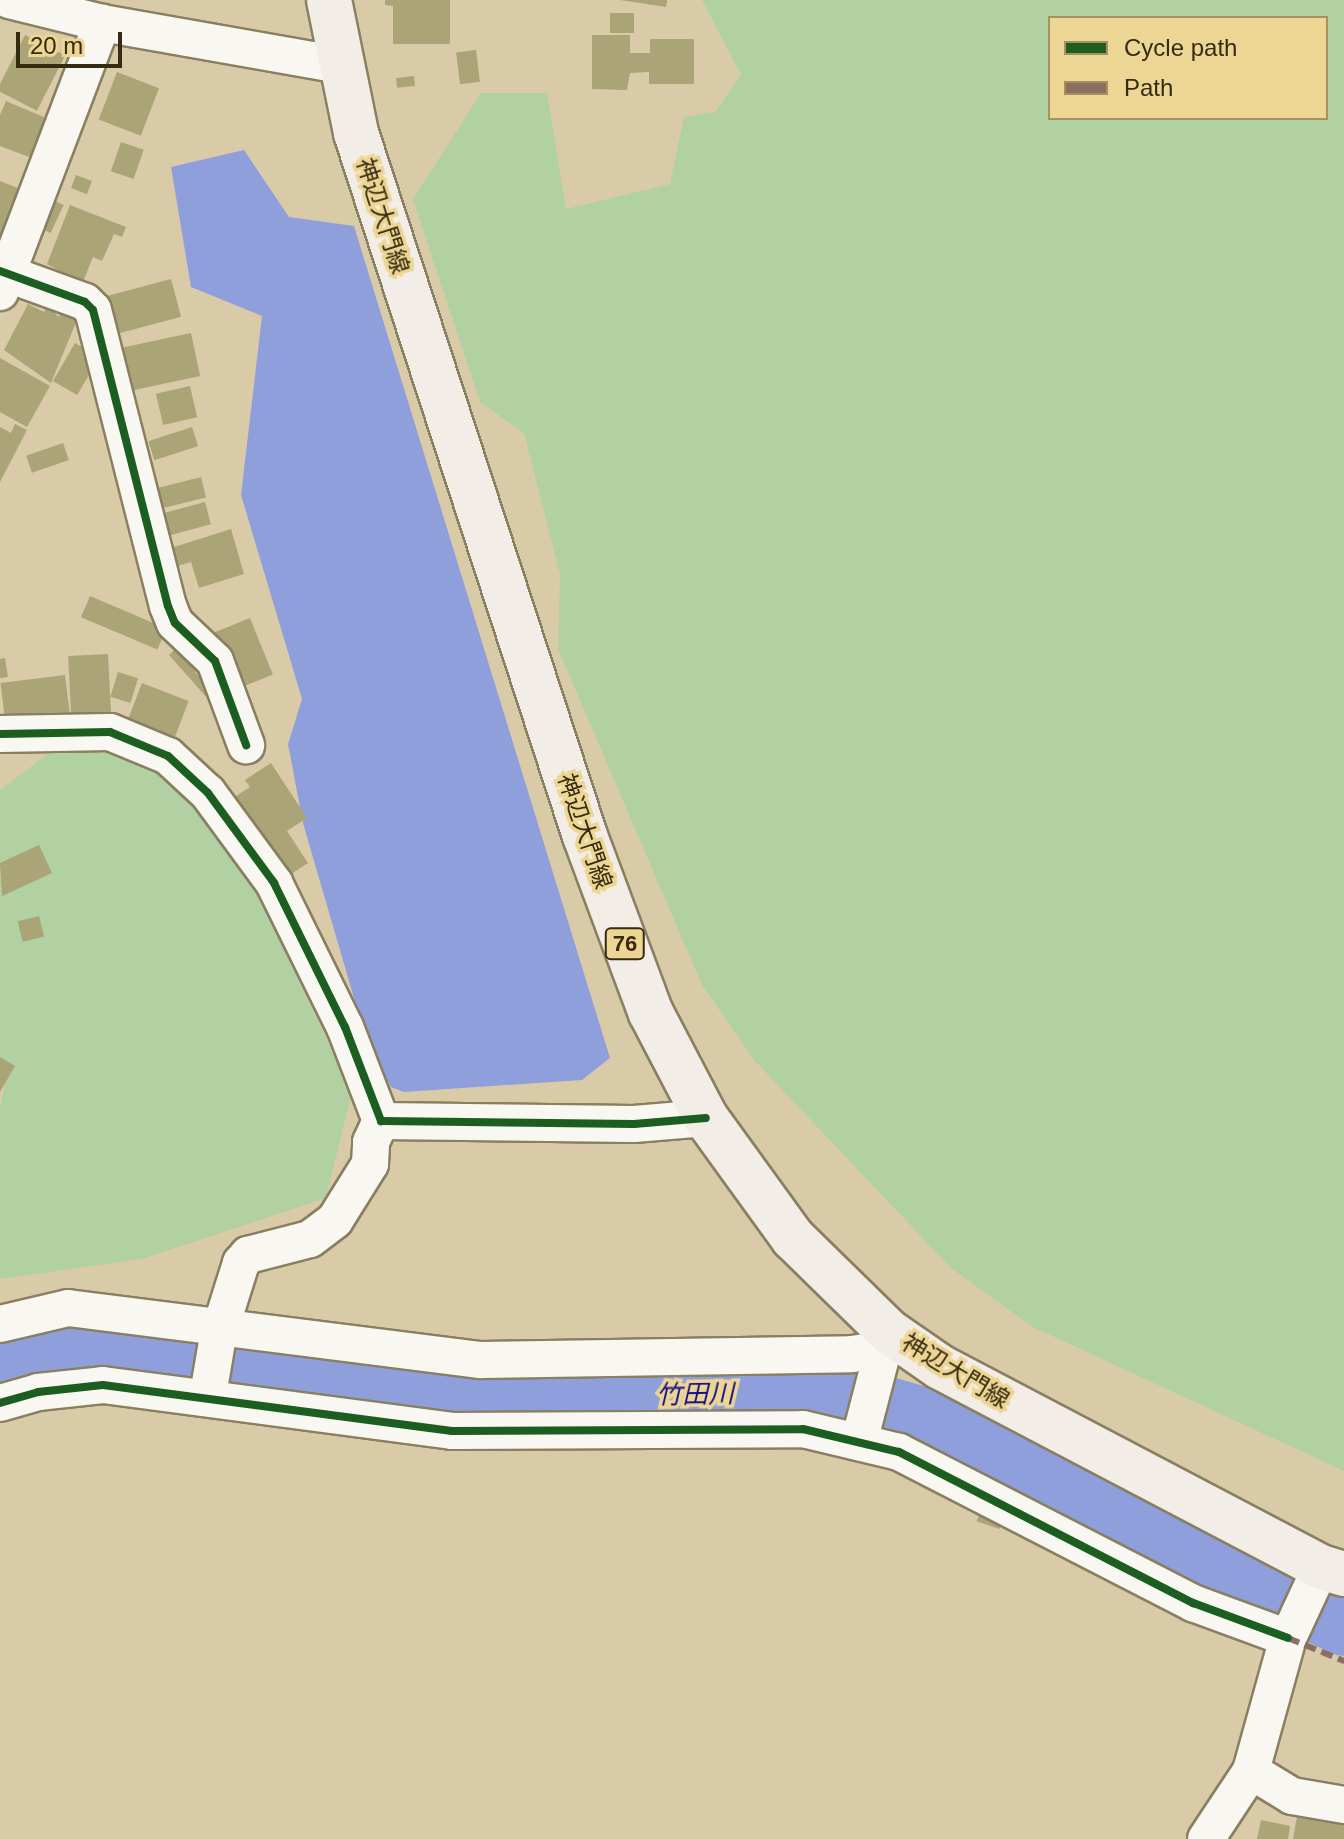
<!DOCTYPE html>
<meta charset="utf-8">
<style>
body{margin:0}
#map{position:relative;width:1344px;height:1839px;overflow:hidden;background:#d9cba7;font-family:Arial,"Noto Sans JP",sans-serif}
div>[style]{position:absolute}
.green>*{inset:0;background:#b1d1a2}
.water>*{inset:0;background:#8f9fdc}
.river>*{height:64px;margin:-32px;padding:0 32px;transform-origin:32px;border-radius:32px;background:#8f9fdc}
.building>*{inset:0;background:#aaa477;transform-origin:0 0}
.roads{filter:drop-shadow(2px 0 #897f61) drop-shadow(-2px 0 #897f61) drop-shadow(0 2px #897f61) drop-shadow(0 -2px #897f61)}
.minor>*{height:36px;margin:-18px;padding:0 18px;transform-origin:18px;border-radius:18px;background:#f9f7f2}
.primary>*{height:44px;margin:-22px;padding:0 22px;transform-origin:22px;border-radius:22px;background:#f3ede8}
.quiet>*{height:6px;margin-top:-3px;transform-origin:0;background:repeating-linear-gradient(90deg,#8d6e63 0 12px,transparent 0 18px)}
.cycleway>*{height:8px;margin:-4px;padding:0 4px;transform-origin:4px;border-radius:4px;background:#1b5e20}
span{translate:-50% -50%;white-space:nowrap;text-align:center;line-height:1.15;-webkit-text-stroke:7px #edd593;paint-order:stroke}
.shield-label span{padding:2px 6px;background:#edd593;border:2px solid;border-radius:6px;-webkit-text-stroke-width:0}
.shield-label{font-size:22px;color:#342b10;font-weight:700}
.street-label{font-size:24px;color:#342b10}
.water-label{font-size:26px;color:#16118b;font-style:italic}
.legend{position:absolute;left:1048px;top:16px;width:280px;height:104px;box-sizing:border-box;background:#edd593;border:2px solid #a3915f;margin:0;padding:10px 14px;list-style:none;font-size:24px;color:#342b10}
.legend li{display:flex;align-items:center;gap:16px;height:40px}
.legend b{width:40px;border:2px solid #a3915f}
.scale{position:absolute;left:16px;top:32px;width:106px;height:36px;box-sizing:border-box;border:4px solid #342b10;border-top:0;padding-left:10px;font-size:24px;line-height:28px;white-space:nowrap;color:#342b10;-webkit-text-stroke:6px #edd593;paint-order:stroke}
</style>
<div id="map">
<div class="green">
<i style="clip-path:polygon(evenodd,702px 0,1344px 0,1344px 1471px,1033px 1327px,951px 1268px,755px 1061px,702px 985px,558px 649px,560px 574px,524px 433px,480px 402px,413px 199px,481px 93px,547px 93px,566px 209px,670px 184px,684px 117px,715px 112px,741px 75px,702px 0,1326px 18px,1326px 118px,1050px 118px,1050px 18px,1326px 18px)"></i>
<i style="clip-path:polygon(66px 740px,145px 757px,205px 811px,249px 877px,352px 1092px,326px 1198px,142px 1259px,0 1279px,0 1109px,9px 1063px,0 1060px,0 790px)"></i>
</div>
<div class="water">
<i style="clip-path:polygon(244px 150px,289px 217px,354px 226px,610px 1058px,582px 1080px,404px 1092px,391px 1087px,367px 1043px,303px 823px,288px 744px,302px 699px,241px 495px,262px 316px,191px 287px,171px 167px)"></i>
</div>
<div class="river">
<i style="left:0;top:1364px;width:41px;rotate:-19.7deg"></i>
<i style="left:39px;top:1350px;width:67px"></i>
<i style="left:106px;top:1350px;width:414px;rotate:6.7deg"></i>
<i style="left:517px;top:1398px;width:313px;rotate:-1.1deg"></i>
<i style="left:830px;top:1392px;width:90px;rotate:16.2deg"></i>
<i style="left:916px;top:1417px;width:475px;rotate:25.8deg"></i>
</div>
<div class="building">
<i style="clip-path:polygon(385px 0,450px 0,450px 44px,393px 44px,393px 6px,385px 5px)"></i>
<i style="clip-path:polygon(620px 0,667px 0,666px 7px)"></i>
<i style="left:610px;top:13px;width:24px;height:20px"></i>
<i style="left:25px;top:35px;width:45px;height:62px;rotate:27deg"></i>
<i style="clip-path:polygon(592px 35px,630px 35px,630px 53px,650px 53px,650px 39px,694px 39px,694px 84px,649px 84px,649px 72px,630px 73px,627px 90px,592px 89px)"></i>
<i style="left:476px;top:50px;width:32px;height:20px;rotate:83deg"></i>
<i style="left:117px;top:72px;width:45px;height:51px;rotate:21deg"></i>
<i style="left:414px;top:76px;width:10px;height:18px;rotate:84deg"></i>
<i style="clip-path:polygon(6px 101px,53px 121px,37px 160px,0 146px,0 115px)"></i>
<i style="left:121px;top:142px;width:24px;height:31px;rotate:19deg"></i>
<i style="left:76px;top:175px;width:17px;height:14px;rotate:21deg"></i>
<i style="clip-path:polygon(0 181px,25px 191px,6px 236px,0 233px)"></i>
<i style="left:51px;top:199px;width:14px;height:31px;rotate:25deg"></i>
<i style="clip-path:polygon(70px 205px,126px 227px,122px 237px,114px 234px,102px 261px,93px 257px,82px 284px,47px 264px)"></i>
<i style="left:171px;top:279px;width:39px;height:68px;rotate:75deg"></i>
<i style="clip-path:polygon(28px 304px,44px 312px,47px 306px,59px 317px,62px 308px,79px 315px,51px 383px,4px 350px)"></i>
<i style="left:191px;top:333px;width:44px;height:78px;rotate:78deg"></i>
<i style="left:75px;top:343px;width:28px;height:44px;rotate:30deg"></i>
<i style="clip-path:polygon(0 358px,50px 386px,27px 427px,0 412px)"></i>
<i style="left:190px;top:386px;width:32px;height:35px;rotate:77deg"></i>
<i style="clip-path:polygon(15px 424px,27px 430px,0 482px,0 427px,11px 433px)"></i>
<i style="left:192px;top:427px;width:20px;height:46px;rotate:72deg"></i>
<i style="left:63px;top:443px;width:18px;height:39px;rotate:71deg"></i>
<i style="left:201px;top:477px;width:21px;height:44px;rotate:76deg"></i>
<i style="left:205px;top:502px;width:23px;height:48px;rotate:75deg"></i>
<i style="clip-path:polygon(231px 529px,244px 574px,199px 588px,191px 562px,174px 567px,168px 549px)"></i>
<i style="left:90px;top:596px;width:83px;height:23px;rotate:23deg"></i>
<i style="left:250px;top:618px;width:61px;height:38px;rotate:68deg"></i>
<i style="clip-path:polygon(181px 643px,203px 664px,195px 672px,216px 692px,208px 699px,169px 655px)"></i>
<i style="left:108px;top:654px;width:70px;height:40px;rotate:87deg"></i>
<i style="clip-path:polygon(5px 658px,8px 677px,0 678px,0 659px)"></i>
<i style="left:118px;top:672px;width:21px;height:26px;rotate:17deg"></i>
<i style="left:65px;top:675px;width:42px;height:65px;rotate:83deg"></i>
<i style="left:142px;top:683px;width:50px;height:46px;rotate:21deg"></i>
<i style="clip-path:polygon(271px 763px,307px 818px,287px 831px,308px 863px,285px 878px,233px 798px,250px 787px,245px 780px)"></i>
<i style="clip-path:polygon(39px 845px,52px 873px,2px 896px,0 863px)"></i>
<i style="left:39px;top:916px;width:21px;height:22px;rotate:76deg"></i>
<i style="clip-path:polygon(0 1057px,15px 1066px,0 1092px)"></i>
<i style="left:981px;top:1509px;width:24px;height:13px;rotate:19deg"></i>
<i style="clip-path:polygon(1297px 1816px,1344px 1825px,1344px 1839px,1293px 1839px)"></i>
<i style="clip-path:polygon(1261px 1820px,1290px 1826px,1288px 1839px,1257px 1839px)"></i>
</div>
<div class="roads">
<div class="minor">
<i style="left:9px;top:0;width:96px;rotate:13.9deg"></i>
<i style="left:102px;top:23px;width:242px;rotate:10deg"></i>
<i style="left:0;top:271px;width:90px;rotate:20deg"></i>
<i style="left:85px;top:302px;width:11px;rotate:45deg"></i>
<i style="left:93px;top:310px;width:305px;rotate:75.8deg"></i>
<i style="left:168px;top:606px;width:18px;rotate:68deg"></i>
<i style="left:175px;top:623px;width:55px;rotate:43.5deg"></i>
<i style="left:215px;top:661px;width:90px;rotate:69.7deg"></i>
<i style="left:0;top:292px;width:288px;rotate:-69.2deg"></i>
<i style="left:0;top:734px;width:110px;rotate:-1deg"></i>
<i style="left:110px;top:732px;width:63px;rotate:22.5deg"></i>
<i style="left:168px;top:756px;width:54px;rotate:42.8deg"></i>
<i style="left:208px;top:793px;width:112px;rotate:53.7deg"></i>
<i style="left:274px;top:883px;width:161px;rotate:63.8deg"></i>
<i style="left:345px;top:1027px;width:101px;rotate:69deg"></i>
<i style="left:381px;top:1121px;width:253px;rotate:0.7deg"></i>
<i style="left:634px;top:1124px;width:72px;rotate:-4.8deg"></i>
<i style="left:0;top:1324px;width:70px;rotate:-13.2deg"></i>
<i style="left:68px;top:1308px;width:416px;rotate:7.2deg"></i>
<i style="left:481px;top:1360px;width:371px;rotate:-0.9deg"></i>
<i style="left:852px;top:1354px;width:30px;rotate:-9deg"></i>
<i style="left:208px;top:1395px;width:60px;rotate:-80.4deg"></i>
<i style="left:218px;top:1336px;width:77px;rotate:-72.5deg"></i>
<i style="left:241px;top:1263px;width:11px;rotate:-49deg"></i>
<i style="left:248px;top:1255px;width:64px;rotate:-14.5deg"></i>
<i style="left:310px;top:1239px;width:31px;rotate:-37deg"></i>
<i style="left:335px;top:1220px;width:66px;rotate:-58deg"></i>
<i style="left:370px;top:1164px;width:22px;rotate:-87deg"></i>
<i style="left:371px;top:1142px;width:23px;rotate:-65deg"></i>
<i style="left:0;top:1403px;width:40px;rotate:-16deg"></i>
<i style="left:38px;top:1392px;width:65px;rotate:-6.1deg"></i>
<i style="left:103px;top:1385px;width:352px;rotate:7.5deg"></i>
<i style="left:452px;top:1431px;width:351px;rotate:-0.3deg"></i>
<i style="left:803px;top:1429px;width:99px;rotate:13.5deg"></i>
<i style="left:899px;top:1452px;width:331px;rotate:27.2deg"></i>
<i style="left:1193px;top:1603px;width:101px;rotate:20.2deg"></i>
<i style="left:859px;top:1442px;width:115px;rotate:-75.4deg"></i>
<i style="left:1251px;top:1771px;width:48px;rotate:31.4deg"></i>
<i style="left:1292px;top:1796px;width:53px;rotate:9.8deg"></i>
<i style="left:1206px;top:1839px;width:82px;rotate:-56.5deg"></i>
<i style="left:1251px;top:1771px;width:138px;rotate:-74.5deg"></i>
<i style="left:1288px;top:1638px;width:78px;rotate:-65.1deg"></i>
</div>
<div class="primary">
<i style="left:329px;top:0;width:136px;rotate:78.5deg"></i>
<i style="left:356px;top:133px;width:739px;rotate:71.96deg"></i>
<i style="left:585px;top:836px;width:189px;rotate:69.6deg"></i>
<i style="left:651px;top:1013px;width:119px;rotate:62.4deg"></i>
<i style="left:706px;top:1118px;width:148px;rotate:54.1deg"></i>
<i style="left:793px;top:1238px;width:133px;rotate:44.4deg"></i>
<i style="left:888px;top:1331px;width:63px;rotate:34.7deg"></i>
<i style="left:940px;top:1367px;width:430px;rotate:27.7deg"></i>
<i style="left:1321px;top:1567px;width:24px;rotate:17deg"></i>
</div>
</div>
<div class="quiet">
<i style="left:1288px;top:1638px;width:61px;rotate:22.3deg"></i>
</div>
<div class="cycleway">
<i style="left:0;top:271px;width:90px;rotate:20deg"></i>
<i style="left:85px;top:302px;width:11px;rotate:45deg"></i>
<i style="left:93px;top:310px;width:305px;rotate:75.8deg"></i>
<i style="left:168px;top:606px;width:18px;rotate:68deg"></i>
<i style="left:175px;top:623px;width:55px;rotate:43.5deg"></i>
<i style="left:215px;top:661px;width:90px;rotate:69.7deg"></i>
<i style="left:0;top:734px;width:110px;rotate:-1deg"></i>
<i style="left:110px;top:732px;width:63px;rotate:22.5deg"></i>
<i style="left:168px;top:756px;width:54px;rotate:42.8deg"></i>
<i style="left:208px;top:793px;width:112px;rotate:53.7deg"></i>
<i style="left:274px;top:883px;width:161px;rotate:63.8deg"></i>
<i style="left:345px;top:1027px;width:101px;rotate:69deg"></i>
<i style="left:381px;top:1121px;width:253px;rotate:0.7deg"></i>
<i style="left:634px;top:1124px;width:72px;rotate:-4.8deg"></i>
<i style="left:0;top:1403px;width:40px;rotate:-16deg"></i>
<i style="left:38px;top:1392px;width:65px;rotate:-6.1deg"></i>
<i style="left:103px;top:1385px;width:352px;rotate:7.5deg"></i>
<i style="left:452px;top:1431px;width:351px;rotate:-0.3deg"></i>
<i style="left:803px;top:1429px;width:99px;rotate:13.5deg"></i>
<i style="left:899px;top:1452px;width:331px;rotate:27.2deg"></i>
<i style="left:1193px;top:1603px;width:101px;rotate:20.2deg"></i>
</div>
<div class="shield-label">
<span style="left:625px;top:944px">76</span>
</div>
<div class="street-label">
<span style="left:383px;top:216px;rotate:72deg">神辺大門線</span>
<span style="left:585px;top:831px;rotate:71deg">神辺大門線</span>
<span style="left:956px;top:1371px;rotate:31deg">神辺大門線</span>
</div>
<div class="water-label">
<span style="left:695px;top:1395px;rotate:-1deg">竹田川</span>
</div>
<ul class="legend">
<li><b style="height:10px;background:#1b5e20"></b>Cycle path</li>
<li><b style="height:10px;background:#8d6e63"></b>Path</li>
</ul>
<div class="scale">20 m</div>
</div>
